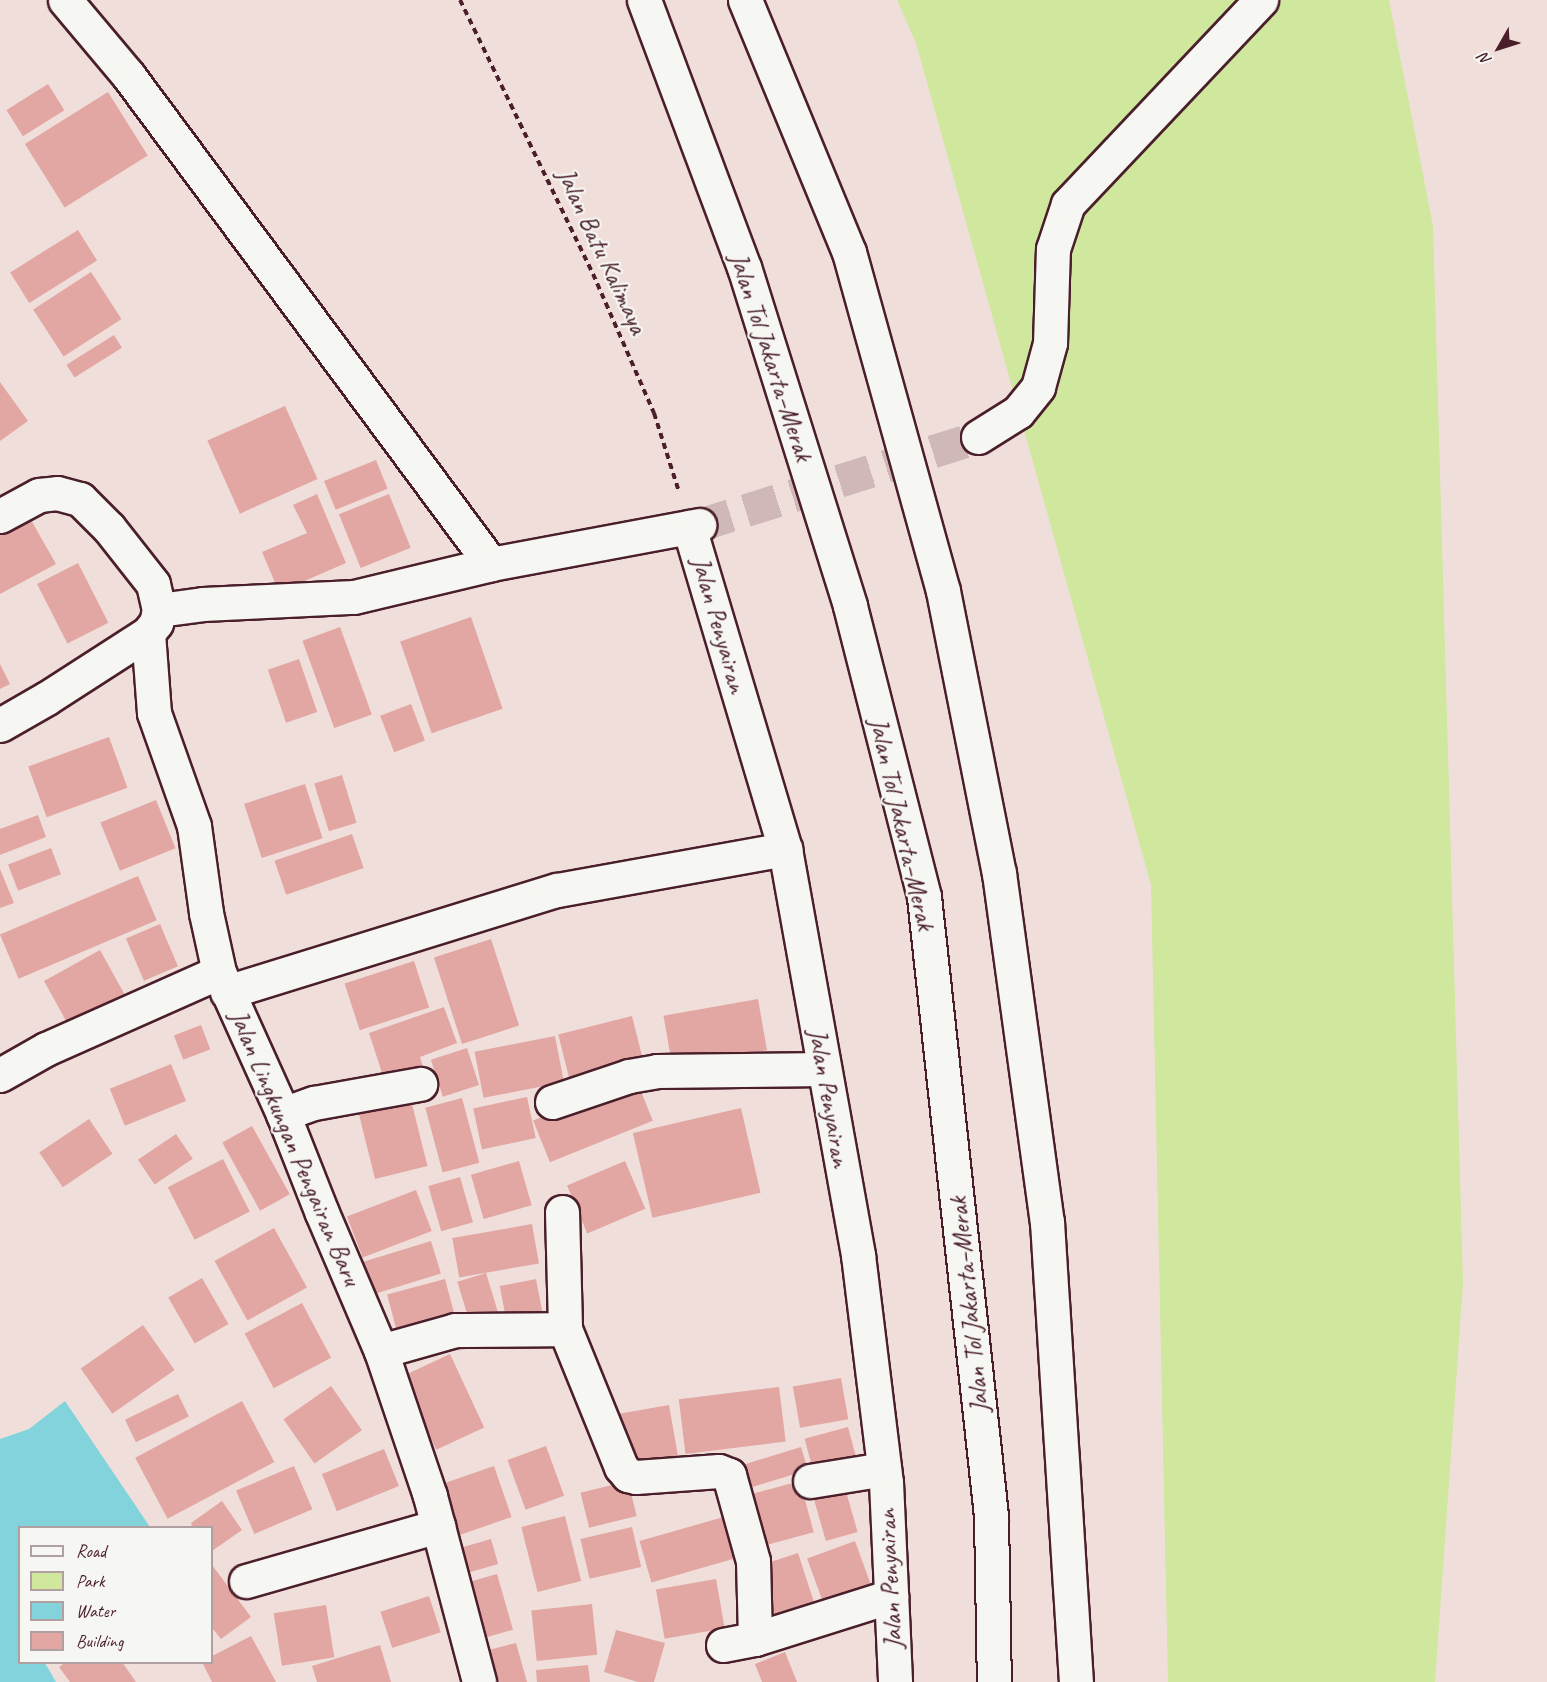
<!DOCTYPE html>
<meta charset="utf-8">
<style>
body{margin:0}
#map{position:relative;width:1547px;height:1682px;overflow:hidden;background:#f0deda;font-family:Caveat,sans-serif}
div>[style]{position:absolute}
.green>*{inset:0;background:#cfe89e}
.water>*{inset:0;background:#82d3dc}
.building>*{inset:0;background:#e2a7a3;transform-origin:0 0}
.street-tunnel>*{height:33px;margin-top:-16.5px;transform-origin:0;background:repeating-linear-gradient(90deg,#cfb8b7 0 33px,transparent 0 49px)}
.path>*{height:4px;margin-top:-2px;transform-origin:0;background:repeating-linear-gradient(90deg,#4a1f2b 0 6px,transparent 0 10.5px)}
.roads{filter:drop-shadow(2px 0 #4a1f2b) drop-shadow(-2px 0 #4a1f2b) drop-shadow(0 2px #4a1f2b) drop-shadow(0 -2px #4a1f2b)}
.street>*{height:33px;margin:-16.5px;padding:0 16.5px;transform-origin:16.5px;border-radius:16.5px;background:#f6f6f2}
.highway>*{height:33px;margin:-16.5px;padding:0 16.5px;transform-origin:16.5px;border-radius:16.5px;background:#f6f6f2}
span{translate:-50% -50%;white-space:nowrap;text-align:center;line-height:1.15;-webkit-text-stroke:4.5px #f6f6f2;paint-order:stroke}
.street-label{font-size:26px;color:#4a1f2b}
.legend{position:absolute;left:18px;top:1526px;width:195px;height:138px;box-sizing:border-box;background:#f6f6f2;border:2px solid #b1a0a2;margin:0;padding:8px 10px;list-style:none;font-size:18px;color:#4a1f2b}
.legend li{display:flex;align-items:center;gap:12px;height:30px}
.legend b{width:30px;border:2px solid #b1a0a2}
.north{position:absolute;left:1469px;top:18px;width:60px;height:60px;-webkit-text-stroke:4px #f6f6f2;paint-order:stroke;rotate:231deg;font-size:16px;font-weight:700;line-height:24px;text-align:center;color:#4a1f2b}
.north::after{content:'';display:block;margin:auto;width:21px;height:27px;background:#4a1f2b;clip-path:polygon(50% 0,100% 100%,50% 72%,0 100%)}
</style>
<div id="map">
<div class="green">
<i style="clip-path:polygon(897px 0,1389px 0,1433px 226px,1463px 1283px,1435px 1682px,1168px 1682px,1151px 885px,916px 43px)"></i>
</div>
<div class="water">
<i style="clip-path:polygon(65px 1401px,150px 1527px,20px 1528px,20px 1662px,45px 1663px,56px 1682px,0 1682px,0 1439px,29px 1429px)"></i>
</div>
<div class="building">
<i style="left:48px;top:84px;width:31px;height:49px;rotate:58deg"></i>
<i style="left:108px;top:92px;width:75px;height:98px;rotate:58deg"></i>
<i style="left:78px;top:230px;width:36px;height:80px;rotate:58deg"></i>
<i style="left:91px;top:272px;width:56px;height:69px;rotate:57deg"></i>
<i style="left:114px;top:335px;width:15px;height:56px;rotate:58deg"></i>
<i style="clip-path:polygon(0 382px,28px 421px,0 441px)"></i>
<i style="left:285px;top:406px;width:80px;height:85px;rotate:66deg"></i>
<i style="left:376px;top:460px;width:31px;height:56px;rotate:68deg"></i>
<i style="clip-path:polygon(317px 494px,346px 563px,279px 592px,262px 552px,307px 533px,293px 505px)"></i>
<i style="left:389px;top:494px;width:58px;height:54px;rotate:68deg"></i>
<i style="clip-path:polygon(27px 513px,56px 564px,0 594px,0 528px)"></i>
<i style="left:78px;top:563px;width:67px;height:46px;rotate:63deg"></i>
<i style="left:471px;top:617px;width:97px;height:75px;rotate:71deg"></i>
<i style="left:340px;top:627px;width:93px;height:40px;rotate:70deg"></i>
<i style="left:299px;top:659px;width:56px;height:33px;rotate:71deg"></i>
<i style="clip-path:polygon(0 664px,10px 684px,0 689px)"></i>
<i style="left:411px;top:704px;width:39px;height:33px;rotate:69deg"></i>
<i style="left:109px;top:737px;width:54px;height:86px;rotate:70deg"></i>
<i style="left:342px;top:775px;width:50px;height:29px;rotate:73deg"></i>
<i style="left:305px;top:784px;width:57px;height:64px;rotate:72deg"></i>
<i style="left:156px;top:800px;width:52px;height:60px;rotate:68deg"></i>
<i style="clip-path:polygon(38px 815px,46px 837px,0 855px,0 829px)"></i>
<i style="left:352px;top:834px;width:36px;height:82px;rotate:71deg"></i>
<i style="left:51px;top:848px;width:28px;height:46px;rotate:69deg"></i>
<i style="clip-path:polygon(0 869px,14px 903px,0 908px)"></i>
<i style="left:138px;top:876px;width:48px;height:150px;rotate:67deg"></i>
<i style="left:160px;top:924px;width:46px;height:37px;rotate:67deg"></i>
<i style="left:491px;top:939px;width:91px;height:60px;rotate:72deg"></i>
<i style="left:100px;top:950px;width:60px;height:64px;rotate:61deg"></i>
<i style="left:414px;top:961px;width:49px;height:73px;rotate:72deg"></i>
<i style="left:758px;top:999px;width:52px;height:96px;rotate:80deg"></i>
<i style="clip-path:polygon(444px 1007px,457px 1043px,420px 1057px,424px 1070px,385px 1082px,369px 1033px)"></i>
<i style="left:632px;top:1016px;width:50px;height:76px;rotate:76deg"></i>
<i style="left:201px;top:1025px;width:26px;height:29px;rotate:69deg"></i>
<i style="left:555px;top:1036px;width:47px;height:82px;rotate:79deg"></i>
<i style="left:467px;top:1048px;width:39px;height:38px;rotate:72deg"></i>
<i style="left:171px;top:1064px;width:40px;height:66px;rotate:68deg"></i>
<i style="left:636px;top:1079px;width:45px;height:111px;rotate:68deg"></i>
<i style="left:527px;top:1097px;width:42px;height:55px;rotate:78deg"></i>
<i style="left:462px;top:1098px;width:67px;height:38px;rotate:75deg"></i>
<i style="left:411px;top:1100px;width:68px;height:54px;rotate:76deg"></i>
<i style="left:741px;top:1108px;width:87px;height:111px;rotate:77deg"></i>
<i style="left:89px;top:1119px;width:42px;height:60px;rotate:56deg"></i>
<i style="left:252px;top:1126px;width:78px;height:34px;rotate:61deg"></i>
<i style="left:176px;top:1134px;width:30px;height:46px;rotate:56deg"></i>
<i style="left:223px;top:1159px;width:59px;height:62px;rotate:63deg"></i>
<i style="left:519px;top:1161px;width:46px;height:50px;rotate:74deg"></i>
<i style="left:625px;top:1161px;width:52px;height:63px;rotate:67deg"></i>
<i style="left:460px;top:1177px;width:47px;height:33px;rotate:74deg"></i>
<i style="left:416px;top:1190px;width:44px;height:74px;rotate:69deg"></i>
<i style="left:532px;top:1224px;width:40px;height:81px;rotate:80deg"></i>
<i style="left:274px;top:1228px;width:68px;height:68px;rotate:61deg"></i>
<i style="left:431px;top:1241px;width:34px;height:74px;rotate:73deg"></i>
<i style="left:486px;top:1273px;width:41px;height:30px;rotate:73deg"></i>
<i style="left:202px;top:1278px;width:53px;height:39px;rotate:60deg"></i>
<i style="left:445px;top:1279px;width:39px;height:60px;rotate:75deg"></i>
<i style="left:536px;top:1279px;width:38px;height:37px;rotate:79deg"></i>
<i style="left:302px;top:1303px;width:62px;height:65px;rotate:62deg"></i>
<i style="left:143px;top:1325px;width:55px;height:76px;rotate:55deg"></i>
<i style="left:450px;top:1354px;width:81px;height:53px;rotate:65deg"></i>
<i style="left:841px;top:1378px;width:42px;height:49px;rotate:80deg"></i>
<i style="left:331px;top:1386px;width:54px;height:58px;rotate:55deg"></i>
<i style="left:779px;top:1387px;width:55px;height:101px;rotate:83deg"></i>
<i style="left:178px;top:1394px;width:25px;height:59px;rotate:64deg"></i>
<i style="left:242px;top:1401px;width:69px;height:121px;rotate:62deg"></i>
<i style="left:669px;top:1405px;width:53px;height:52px;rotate:80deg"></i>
<i style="left:848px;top:1427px;width:39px;height:45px;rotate:75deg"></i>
<i style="left:546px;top:1446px;width:53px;height:41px;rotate:70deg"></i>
<i style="left:801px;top:1447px;width:24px;height:62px;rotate:73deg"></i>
<i style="left:384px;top:1449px;width:40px;height:67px;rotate:68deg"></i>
<i style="left:294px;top:1466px;width:47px;height:63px;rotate:67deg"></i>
<i style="left:494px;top:1466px;width:54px;height:68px;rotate:71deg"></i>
<i style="left:628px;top:1481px;width:36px;height:49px;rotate:76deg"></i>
<i style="left:800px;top:1481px;width:53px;height:50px;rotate:75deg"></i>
<i style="left:843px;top:1481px;width:53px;height:33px;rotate:74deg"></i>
<i style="clip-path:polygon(222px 1501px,242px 1530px,212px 1551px,212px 1528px,193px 1528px,191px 1523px)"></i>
<i style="left:565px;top:1516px;width:67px;height:45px;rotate:76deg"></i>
<i style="left:727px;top:1516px;width:43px;height:91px;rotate:74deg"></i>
<i style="left:632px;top:1527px;width:41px;height:53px;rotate:77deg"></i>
<i style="left:491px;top:1539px;width:26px;height:46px;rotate:74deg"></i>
<i style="left:855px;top:1541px;width:46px;height:51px;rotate:70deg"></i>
<i style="left:798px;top:1553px;width:55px;height:41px;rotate:72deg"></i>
<i style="clip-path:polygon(212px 1565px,251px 1617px,221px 1639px,212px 1628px)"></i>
<i style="left:497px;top:1574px;width:58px;height:41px;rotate:74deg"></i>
<i style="left:716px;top:1579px;width:50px;height:61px;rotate:80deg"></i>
<i style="left:429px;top:1596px;width:38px;height:51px;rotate:72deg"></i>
<i style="left:592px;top:1604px;width:51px;height:61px;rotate:84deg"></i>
<i style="left:326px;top:1605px;width:53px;height:53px;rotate:81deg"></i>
<i style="clip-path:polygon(616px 1630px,665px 1643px,654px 1682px,638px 1682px,604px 1672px)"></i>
<i style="clip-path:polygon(251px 1636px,276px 1682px,212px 1682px,202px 1662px,212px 1662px,212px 1656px)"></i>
<i style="clip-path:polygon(516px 1643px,527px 1682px,489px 1682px,481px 1652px)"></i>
<i style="clip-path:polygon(380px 1645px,391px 1682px,317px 1682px,312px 1666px)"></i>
<i style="clip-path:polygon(785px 1652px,797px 1682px,762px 1682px,755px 1664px)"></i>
<i style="clip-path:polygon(66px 1662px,122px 1662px,136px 1682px,70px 1682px,59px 1667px)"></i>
<i style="clip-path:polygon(588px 1665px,590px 1682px,537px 1682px,536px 1670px)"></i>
</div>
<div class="street-tunnel">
<i style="left:699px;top:525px;width:293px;rotate:-17.5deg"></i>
</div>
<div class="path">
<i style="left:460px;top:0;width:305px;rotate:64.1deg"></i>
<i style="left:593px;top:274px;width:152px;rotate:66.3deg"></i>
<i style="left:654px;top:413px;width:83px;rotate:72.4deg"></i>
</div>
<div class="roads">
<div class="street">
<i style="left:65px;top:0;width:98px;rotate:50deg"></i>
<i style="left:128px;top:75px;width:609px;rotate:53.41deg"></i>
<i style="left:978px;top:437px;width:47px;rotate:-32deg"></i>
<i style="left:1018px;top:412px;width:32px;rotate:-51deg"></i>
<i style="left:1038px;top:387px;width:46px;rotate:-74.7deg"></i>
<i style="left:1050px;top:343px;width:94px;rotate:-88.2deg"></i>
<i style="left:1053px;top:249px;width:47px;rotate:-71.6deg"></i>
<i style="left:1068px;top:204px;width:281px;rotate:-46.6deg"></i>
<i style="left:0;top:516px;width:44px;rotate:-28.3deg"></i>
<i style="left:39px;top:495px;width:18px;rotate:-6deg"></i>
<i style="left:57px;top:493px;width:24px;rotate:15deg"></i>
<i style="left:80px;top:499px;width:41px;rotate:45deg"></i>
<i style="left:109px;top:528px;width:71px;rotate:51.8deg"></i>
<i style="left:153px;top:584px;width:27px;rotate:77deg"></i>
<i style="left:159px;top:610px;width:44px;rotate:-7.8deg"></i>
<i style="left:203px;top:604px;width:151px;rotate:-2.7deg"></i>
<i style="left:354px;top:597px;width:141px;rotate:-13.5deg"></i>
<i style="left:491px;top:564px;width:212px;rotate:-10.6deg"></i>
<i style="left:689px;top:527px;width:336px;rotate:73.4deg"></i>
<i style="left:785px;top:849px;width:413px;rotate:79.8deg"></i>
<i style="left:858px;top:1255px;width:229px;rotate:83deg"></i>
<i style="left:886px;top:1482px;width:200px;rotate:87.4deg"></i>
<i style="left:159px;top:610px;width:13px;rotate:103deg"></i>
<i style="left:156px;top:623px;width:13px;rotate:129deg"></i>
<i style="left:148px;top:633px;width:80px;rotate:85.7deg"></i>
<i style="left:154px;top:713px;width:120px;rotate:70.5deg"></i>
<i style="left:194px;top:826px;width:88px;rotate:82.1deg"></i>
<i style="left:206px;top:913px;width:60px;rotate:77.6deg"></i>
<i style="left:219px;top:972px;width:156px;rotate:65.7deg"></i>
<i style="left:283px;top:1114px;width:106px;rotate:68.5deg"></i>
<i style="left:322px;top:1213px;width:150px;rotate:66.9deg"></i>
<i style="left:381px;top:1351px;width:153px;rotate:71.3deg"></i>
<i style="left:430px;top:1496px;width:192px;rotate:75.2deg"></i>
<i style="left:0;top:725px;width:54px;rotate:-29.9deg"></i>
<i style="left:47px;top:698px;width:120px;rotate:-32.8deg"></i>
<i style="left:227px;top:992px;width:345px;rotate:-17.2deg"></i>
<i style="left:557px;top:890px;width:232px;rotate:-10.2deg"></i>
<i style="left:0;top:1075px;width:53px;rotate:-29.5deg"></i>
<i style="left:46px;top:1049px;width:189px;rotate:-24deg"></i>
<i style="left:552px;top:1102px;width:81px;rotate:-18.7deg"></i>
<i style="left:629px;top:1076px;width:28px;rotate:-10deg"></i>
<i style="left:657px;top:1071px;width:166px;rotate:-0.7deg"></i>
<i style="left:283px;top:1114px;width:33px;rotate:-20deg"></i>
<i style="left:314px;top:1103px;width:108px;rotate:-10.2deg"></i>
<i style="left:562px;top:1212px;width:117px;rotate:88.5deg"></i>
<i style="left:565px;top:1329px;width:149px;rotate:67.9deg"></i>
<i style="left:621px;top:1467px;width:11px;rotate:49deg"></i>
<i style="left:628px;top:1475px;width:8px;rotate:14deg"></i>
<i style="left:636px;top:1477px;width:83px;rotate:-4.1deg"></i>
<i style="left:719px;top:1471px;width:11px;rotate:22deg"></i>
<i style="left:729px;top:1475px;width:89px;rotate:74.4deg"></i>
<i style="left:753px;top:1561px;width:78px;rotate:88.5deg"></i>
<i style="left:755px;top:1639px;width:143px;rotate:-17.5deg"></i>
<i style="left:381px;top:1351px;width:77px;rotate:-15.8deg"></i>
<i style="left:455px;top:1330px;width:110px;rotate:-0.5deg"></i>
<i style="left:810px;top:1481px;width:75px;rotate:-9.2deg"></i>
<i style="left:246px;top:1581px;width:200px;rotate:-16deg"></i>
<i style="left:723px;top:1645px;width:33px;rotate:-11deg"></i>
</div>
<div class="highway">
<i style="left:644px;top:0;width:285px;rotate:69.5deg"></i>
<i style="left:744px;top:267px;width:355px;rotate:72.6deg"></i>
<i style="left:850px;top:606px;width:300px;rotate:75.7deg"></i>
<i style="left:924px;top:897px;width:623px;rotate:83.82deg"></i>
<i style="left:991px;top:1516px;width:166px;rotate:89deg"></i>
<i style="left:745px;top:0;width:273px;rotate:67.6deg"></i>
<i style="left:849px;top:252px;width:352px;rotate:74.5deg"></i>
<i style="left:943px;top:591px;width:288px;rotate:78.8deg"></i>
<i style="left:999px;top:873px;width:352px;rotate:82.2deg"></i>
<i style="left:1047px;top:1222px;width:461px;rotate:86.4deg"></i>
</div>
</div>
<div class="street-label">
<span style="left:602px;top:251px;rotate:65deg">Jalan Batu Kalimaya</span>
<span style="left:771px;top:357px;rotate:72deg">Jalan Tol Jakarta–Merak</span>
<span style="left:719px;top:625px;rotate:74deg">Jalan Penyairan</span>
<span style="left:902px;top:824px;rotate:77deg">Jalan Tol Jakarta–Merak</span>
<span style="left:829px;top:1098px;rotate:80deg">Jalan Penyairan</span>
<span style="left:295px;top:1148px;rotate:67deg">Jalan Lingkungan Pengairan Baru</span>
<span style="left:969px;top:1305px;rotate:-96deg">Jalan Tol Jakarta–Merak</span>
<span style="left:890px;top:1579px;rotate:-93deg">Jalan Penyairan</span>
</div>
<ul class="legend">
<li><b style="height:8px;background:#f6f6f2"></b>Road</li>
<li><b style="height:16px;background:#cfe89e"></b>Park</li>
<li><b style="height:16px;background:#82d3dc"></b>Water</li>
<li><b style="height:16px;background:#e2a7a3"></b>Building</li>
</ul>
<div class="north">N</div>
</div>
